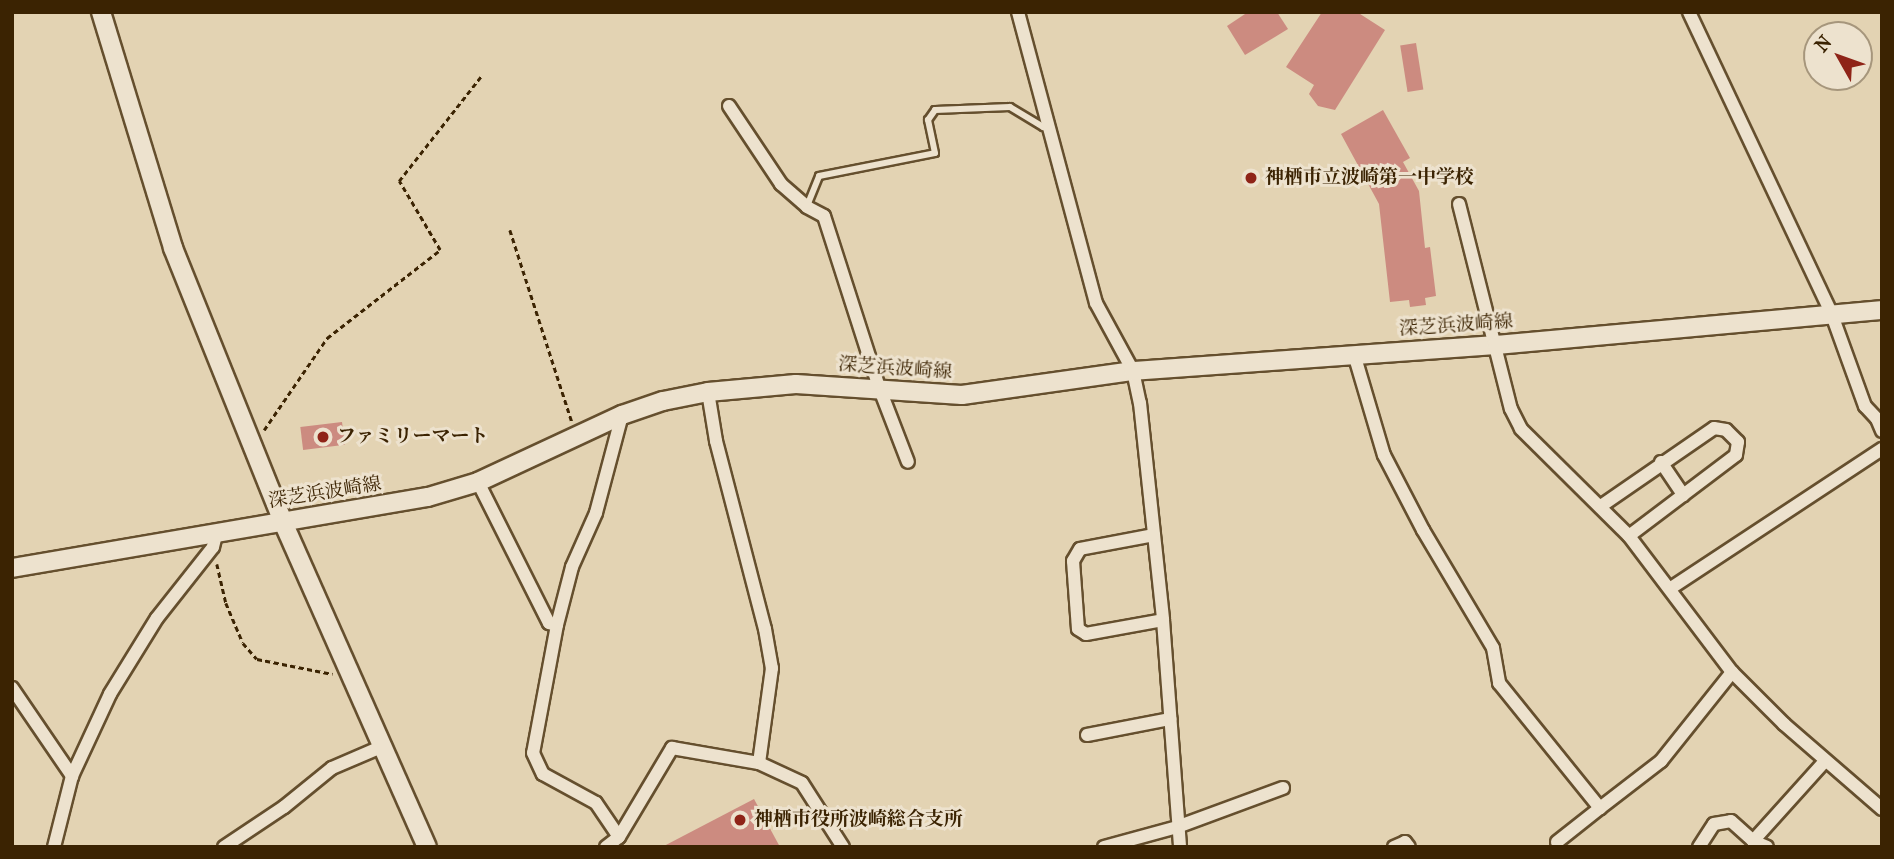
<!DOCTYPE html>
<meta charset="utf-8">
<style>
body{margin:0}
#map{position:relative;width:1894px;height:859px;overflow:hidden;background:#e3d3b3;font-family:"IM FELL French Canon","Noto Serif JP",serif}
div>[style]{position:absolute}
.building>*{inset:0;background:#cc8b80;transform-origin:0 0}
.path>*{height:2.5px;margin-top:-1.25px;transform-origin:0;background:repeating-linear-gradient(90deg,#3b2302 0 5px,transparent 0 8.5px)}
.roads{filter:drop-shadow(2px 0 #654f2e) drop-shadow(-2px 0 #654f2e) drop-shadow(0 2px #654f2e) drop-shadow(0 -2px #654f2e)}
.lane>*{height:6px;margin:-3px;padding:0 3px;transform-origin:3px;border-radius:3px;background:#ede2ce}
.street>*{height:12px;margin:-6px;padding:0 6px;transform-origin:6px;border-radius:6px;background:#ede2ce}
.secondary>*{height:18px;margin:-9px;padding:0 9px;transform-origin:9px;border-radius:9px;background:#ede2ce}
.dots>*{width:19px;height:19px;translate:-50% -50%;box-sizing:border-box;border:4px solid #ede2ce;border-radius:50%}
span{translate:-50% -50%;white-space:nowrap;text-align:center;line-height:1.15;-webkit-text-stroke:6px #ede2ce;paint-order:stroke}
.poi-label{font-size:19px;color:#3b2302;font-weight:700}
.left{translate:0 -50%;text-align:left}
.street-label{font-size:19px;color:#3b2302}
.frame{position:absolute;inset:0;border:14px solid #3b2302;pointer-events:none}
.north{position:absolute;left:1803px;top:21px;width:70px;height:70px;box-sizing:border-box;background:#ede2ce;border:2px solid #a6967c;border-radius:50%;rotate:310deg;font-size:19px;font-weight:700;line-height:28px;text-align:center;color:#3b2302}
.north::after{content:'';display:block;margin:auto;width:24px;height:32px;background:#8f2418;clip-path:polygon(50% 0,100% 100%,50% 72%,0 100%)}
</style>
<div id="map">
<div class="building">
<i style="clip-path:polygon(1248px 12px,1277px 12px,1288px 29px,1245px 55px,1227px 26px)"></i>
<i style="clip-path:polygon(1322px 12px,1357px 12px,1385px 30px,1335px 110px,1318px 106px,1309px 94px,1314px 85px,1286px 67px)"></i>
<i style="left:1416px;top:43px;width:47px;height:16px;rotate:81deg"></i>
<i style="clip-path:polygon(1383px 110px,1410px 158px,1403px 162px,1419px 191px,1425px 248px,1430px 247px,1436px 296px,1425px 298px,1426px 305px,1410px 307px,1409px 300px,1390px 302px,1379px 204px,1341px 134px)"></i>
<i style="left:342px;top:422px;width:23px;height:42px;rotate:83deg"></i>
<i style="clip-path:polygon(754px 799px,780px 847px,662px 847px)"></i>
</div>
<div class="path">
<i style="left:510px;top:230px;width:202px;rotate:72.1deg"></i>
<i style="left:264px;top:430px;width:112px;rotate:-55.6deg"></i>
<i style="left:327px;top:338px;width:143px;rotate:-37.9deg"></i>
<i style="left:440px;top:250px;width:80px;rotate:-120.7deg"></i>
<i style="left:399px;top:181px;width:135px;rotate:-51.9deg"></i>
<i style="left:217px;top:564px;width:40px;rotate:77deg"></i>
<i style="left:226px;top:603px;width:43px;rotate:67deg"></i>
<i style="left:243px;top:643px;width:21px;rotate:49deg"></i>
<i style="left:257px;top:659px;width:77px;rotate:11.2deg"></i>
</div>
<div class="roads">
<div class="lane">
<i style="left:807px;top:206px;width:32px;rotate:-68deg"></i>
<i style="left:819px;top:176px;width:118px;rotate:-11.2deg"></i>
<i style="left:935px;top:153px;width:34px;rotate:-102deg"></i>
<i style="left:928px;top:120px;width:12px;rotate:-55deg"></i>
<i style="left:935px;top:110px;width:75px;rotate:-2.3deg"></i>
<i style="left:1010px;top:107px;width:39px;rotate:31deg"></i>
<i style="left:1043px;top:127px;width:5px;rotate:-11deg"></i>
</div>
<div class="street">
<i style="left:1018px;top:12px;width:301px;rotate:75deg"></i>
<i style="left:1096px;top:303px;width:77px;rotate:61.4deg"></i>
<i style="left:1133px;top:371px;width:33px;rotate:78deg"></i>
<i style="left:1140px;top:403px;width:218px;rotate:83.9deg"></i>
<i style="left:1163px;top:620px;width:228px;rotate:85.7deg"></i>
<i style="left:1689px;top:12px;width:335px;rotate:64.7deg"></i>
<i style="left:1832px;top:315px;width:97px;rotate:70.1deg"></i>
<i style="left:1865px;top:406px;width:18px;rotate:47deg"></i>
<i style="left:1877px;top:419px;width:13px;rotate:67deg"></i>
<i style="left:729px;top:106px;width:94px;rotate:56.3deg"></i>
<i style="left:781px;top:184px;width:35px;rotate:41deg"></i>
<i style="left:807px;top:207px;width:19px;rotate:28deg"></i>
<i style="left:824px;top:216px;width:180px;rotate:72.2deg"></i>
<i style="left:879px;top:387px;width:80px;rotate:68.9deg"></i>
<i style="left:1459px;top:204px;width:211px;rotate:75.8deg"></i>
<i style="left:1511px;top:409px;width:22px;rotate:63deg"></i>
<i style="left:1521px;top:429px;width:152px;rotate:44.7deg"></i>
<i style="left:1629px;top:536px;width:171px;rotate:52.9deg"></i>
<i style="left:1732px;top:672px;width:74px;rotate:45deg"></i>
<i style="left:1784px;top:724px;width:130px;rotate:40.9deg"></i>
<i style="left:1354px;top:354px;width:105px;rotate:73.5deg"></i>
<i style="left:1384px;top:455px;width:85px;rotate:62.5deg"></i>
<i style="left:1423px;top:530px;width:137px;rotate:59.3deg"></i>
<i style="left:1493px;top:648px;width:36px;rotate:80deg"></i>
<i style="left:1499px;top:683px;width:161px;rotate:51.1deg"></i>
<i style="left:1600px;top:808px;width:77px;rotate:-37.6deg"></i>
<i style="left:1661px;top:761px;width:114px;rotate:-51.4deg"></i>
<i style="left:708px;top:392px;width:50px;rotate:80.7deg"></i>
<i style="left:716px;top:441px;width:194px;rotate:75.4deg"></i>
<i style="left:765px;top:629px;width:40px;rotate:80deg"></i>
<i style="left:772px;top:668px;width:96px;rotate:97.8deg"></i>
<i style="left:622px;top:415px;width:101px;rotate:104.9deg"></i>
<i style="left:596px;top:513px;width:59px;rotate:114deg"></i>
<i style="left:572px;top:567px;width:60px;rotate:104.5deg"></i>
<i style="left:557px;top:625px;width:130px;rotate:100.6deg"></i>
<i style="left:533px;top:753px;width:23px;rotate:65deg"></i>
<i style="left:543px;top:774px;width:60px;rotate:28.7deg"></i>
<i style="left:596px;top:803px;width:41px;rotate:55.9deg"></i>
<i style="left:619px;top:837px;width:104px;rotate:-59.2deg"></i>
<i style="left:672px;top:748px;width:88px;rotate:9.8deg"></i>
<i style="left:759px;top:763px;width:47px;rotate:24.9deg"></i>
<i style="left:802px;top:783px;width:76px;rotate:57.4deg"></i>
<i style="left:1661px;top:462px;width:40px;rotate:56deg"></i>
<i style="left:478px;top:482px;width:158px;rotate:63.3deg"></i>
<i style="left:549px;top:623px;width:8px;rotate:14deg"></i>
<i style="left:1601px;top:506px;width:137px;rotate:-34.6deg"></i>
<i style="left:1714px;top:428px;width:12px;rotate:9deg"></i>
<i style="left:1726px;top:430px;width:17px;rotate:45deg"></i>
<i style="left:1738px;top:442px;width:13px;rotate:99deg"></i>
<i style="left:1736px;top:455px;width:134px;rotate:142.9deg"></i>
<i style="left:1154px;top:535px;width:75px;rotate:169.3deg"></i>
<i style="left:1080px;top:549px;width:14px;rotate:120deg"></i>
<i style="left:1073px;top:561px;width:68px;rotate:85.8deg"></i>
<i style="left:1078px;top:629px;width:9px;rotate:32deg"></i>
<i style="left:1086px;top:634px;width:78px;rotate:-10.3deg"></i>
<i style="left:1671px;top:588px;width:253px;rotate:-33.4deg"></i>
<i style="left:12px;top:688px;width:107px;rotate:55.7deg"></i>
<i style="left:1087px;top:735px;width:85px;rotate:-10.9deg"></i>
<i style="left:1753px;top:841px;width:108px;rotate:-48deg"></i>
<i style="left:1557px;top:842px;width:55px;rotate:-38.3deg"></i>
<i style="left:54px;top:847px;width:73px;rotate:-75.8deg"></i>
<i style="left:72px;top:776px;width:90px;rotate:-65.1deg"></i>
<i style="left:110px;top:694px;width:89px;rotate:-58.3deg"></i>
<i style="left:157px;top:618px;width:90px;rotate:-51.7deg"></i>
<i style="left:213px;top:547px;width:12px;rotate:-76deg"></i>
<i style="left:224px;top:847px;width:72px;rotate:-33.7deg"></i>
<i style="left:284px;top:807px;width:62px;rotate:-39.1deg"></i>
<i style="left:332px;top:768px;width:53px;rotate:-23.2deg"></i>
<i style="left:606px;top:847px;width:16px;rotate:-38deg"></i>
<i style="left:1104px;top:847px;width:76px;rotate:-15.3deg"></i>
<i style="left:1177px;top:827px;width:113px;rotate:-20.2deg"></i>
<i style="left:1394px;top:847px;width:12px;rotate:-24deg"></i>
<i style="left:1405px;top:842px;width:6px;rotate:51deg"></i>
<i style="left:1699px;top:847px;width:27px;rotate:-57deg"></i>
<i style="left:1714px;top:824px;width:17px;rotate:-10deg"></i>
<i style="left:1731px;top:821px;width:30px;rotate:42deg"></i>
<i style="left:1753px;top:841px;width:15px;rotate:23deg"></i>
</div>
<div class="secondary">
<i style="left:101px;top:12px;width:247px;rotate:73deg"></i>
<i style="left:173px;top:248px;width:295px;rotate:68.1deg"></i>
<i style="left:283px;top:522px;width:355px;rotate:66.1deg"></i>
<i style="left:12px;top:568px;width:422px;rotate:-9.7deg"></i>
<i style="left:428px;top:497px;width:52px;rotate:-16.7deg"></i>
<i style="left:478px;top:482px;width:159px;rotate:-25deg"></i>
<i style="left:622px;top:415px;width:43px;rotate:-18.9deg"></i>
<i style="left:663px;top:401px;width:46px;rotate:-11.3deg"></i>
<i style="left:708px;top:392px;width:88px;rotate:-5.2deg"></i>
<i style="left:796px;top:384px;width:166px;rotate:3.8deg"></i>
<i style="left:962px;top:395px;width:173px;rotate:-8deg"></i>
<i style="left:1133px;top:371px;width:365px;rotate:-4.1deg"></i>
<i style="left:1497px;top:345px;width:387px;rotate:-5.2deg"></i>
</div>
</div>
<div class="dots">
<i style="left:1251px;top:178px;background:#8f2418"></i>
<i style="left:323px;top:437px;background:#8f2418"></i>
<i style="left:740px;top:820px;background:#8f2418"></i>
</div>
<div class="poi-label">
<span class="left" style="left:1265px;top:178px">神栖市立波崎第一中学校</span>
<span class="left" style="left:337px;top:437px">ファミリーマート</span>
<span class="left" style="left:754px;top:820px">神栖市役所波崎総合支所</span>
</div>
<div class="street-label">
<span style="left:1456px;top:326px;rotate:-4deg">深芝浜波崎線</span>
<span style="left:895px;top:369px;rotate:4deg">深芝浜波崎線</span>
<span style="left:325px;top:493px;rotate:-9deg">深芝浜波崎線</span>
</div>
<div class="frame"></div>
<div class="north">N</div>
</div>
